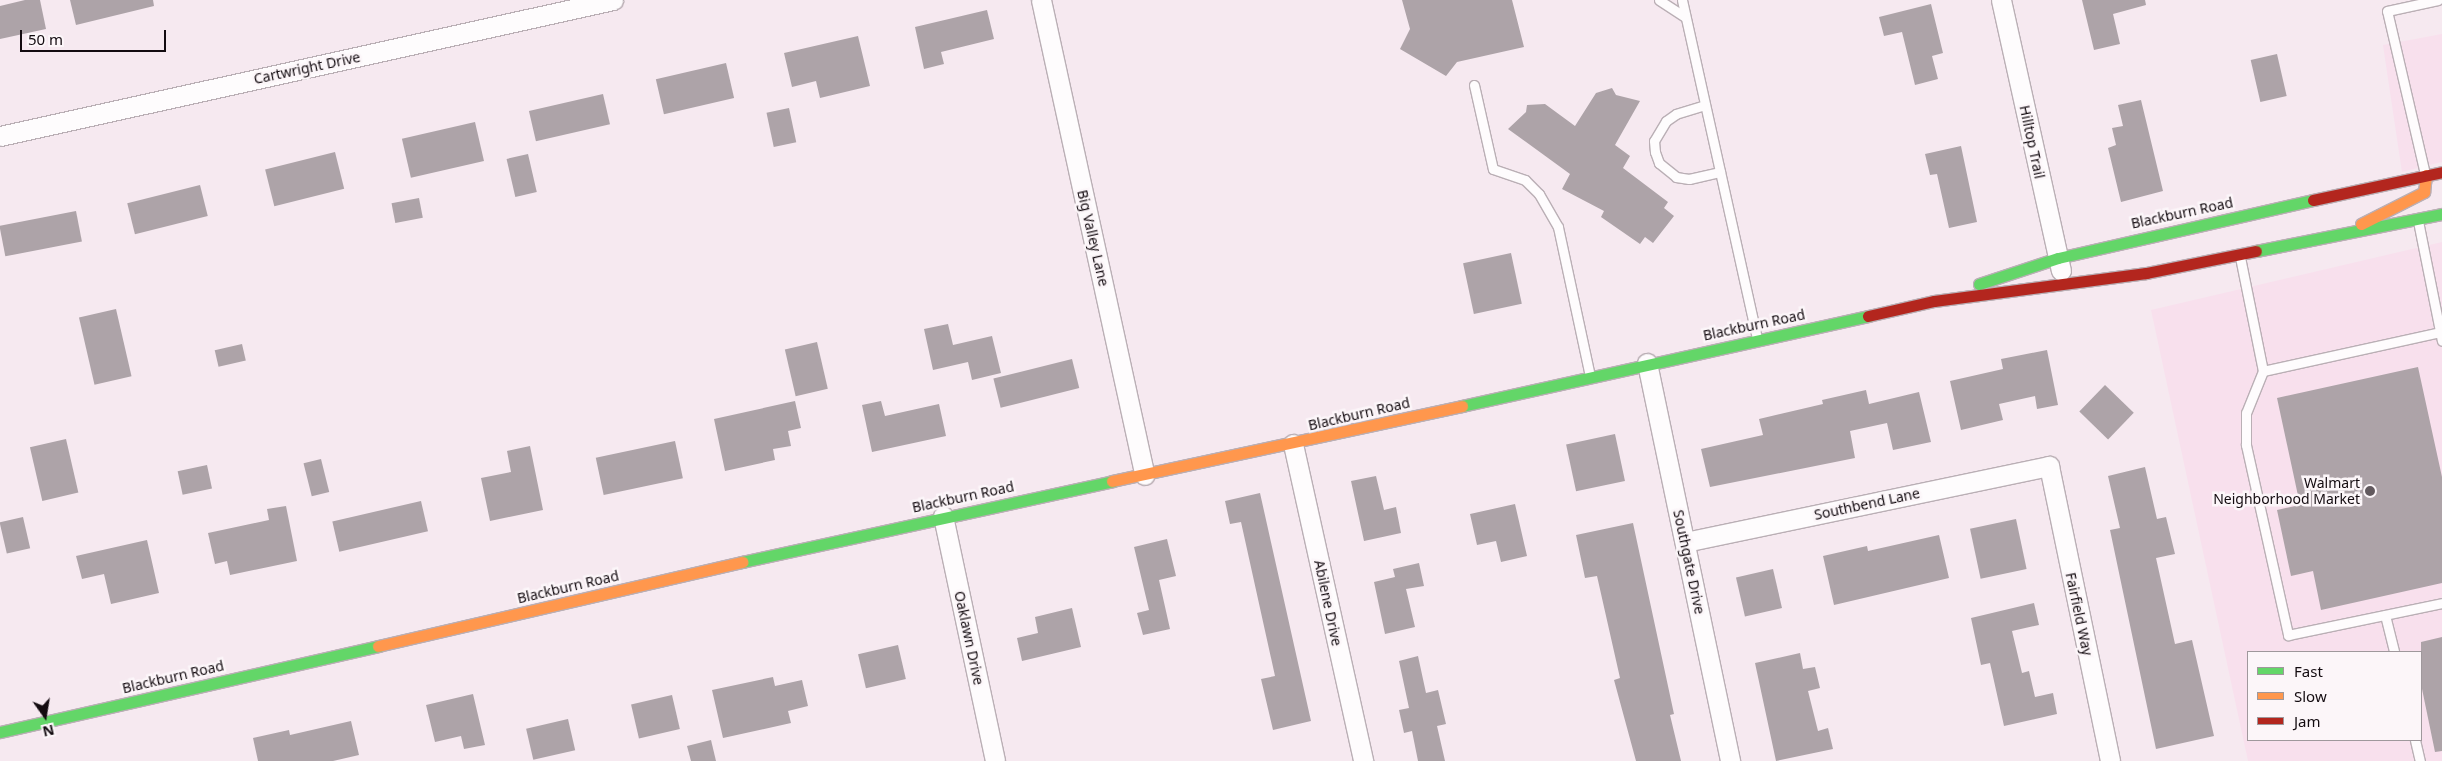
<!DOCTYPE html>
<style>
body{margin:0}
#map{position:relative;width:2442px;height:761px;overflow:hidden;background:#f6e9f0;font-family:"Noto Sans",sans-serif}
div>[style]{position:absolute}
.built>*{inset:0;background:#f8e0ed}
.building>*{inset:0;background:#ada3a8;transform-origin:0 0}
.roads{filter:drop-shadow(1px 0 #baafb5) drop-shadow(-1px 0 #baafb5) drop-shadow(0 1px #baafb5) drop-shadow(0 -1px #baafb5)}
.lane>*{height:9px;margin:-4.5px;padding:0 4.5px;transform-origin:4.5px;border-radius:4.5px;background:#fefcfd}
.street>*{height:19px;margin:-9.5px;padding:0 9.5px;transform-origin:9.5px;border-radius:9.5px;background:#fefcfd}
.fast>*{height:11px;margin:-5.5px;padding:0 5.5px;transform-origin:5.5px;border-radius:5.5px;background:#63d668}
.slow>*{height:11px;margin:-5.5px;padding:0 5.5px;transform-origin:5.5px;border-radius:5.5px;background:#ff974d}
.jam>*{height:11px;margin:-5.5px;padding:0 5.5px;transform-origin:5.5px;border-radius:5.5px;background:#b3261e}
.dots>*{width:14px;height:14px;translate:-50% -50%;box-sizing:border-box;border:2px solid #fcf6f9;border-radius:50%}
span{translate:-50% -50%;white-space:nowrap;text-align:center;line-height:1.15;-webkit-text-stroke:5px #fcf6f9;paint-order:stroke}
.street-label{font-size:14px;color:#130b10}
.poi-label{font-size:14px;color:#130b10}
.right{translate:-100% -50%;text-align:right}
.legend{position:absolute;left:2247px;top:651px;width:175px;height:90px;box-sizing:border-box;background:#fcf6f9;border:1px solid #9f989c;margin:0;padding:6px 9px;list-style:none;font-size:15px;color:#130b10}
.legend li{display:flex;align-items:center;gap:10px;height:25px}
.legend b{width:25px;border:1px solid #9f989c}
.north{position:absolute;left:20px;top:691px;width:50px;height:50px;-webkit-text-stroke:4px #fcf6f9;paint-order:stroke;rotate:167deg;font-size:14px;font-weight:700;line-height:20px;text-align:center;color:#130b10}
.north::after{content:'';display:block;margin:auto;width:18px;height:22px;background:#130b10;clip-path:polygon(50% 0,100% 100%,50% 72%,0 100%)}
.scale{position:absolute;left:20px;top:30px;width:146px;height:22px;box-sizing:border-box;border:2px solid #130b10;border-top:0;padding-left:6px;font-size:15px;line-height:18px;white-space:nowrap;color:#130b10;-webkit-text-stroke:4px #fcf6f9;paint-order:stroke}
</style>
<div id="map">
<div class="built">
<i style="clip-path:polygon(2442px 34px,2442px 162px,2402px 172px,2383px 45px)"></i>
<i style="clip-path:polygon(evenodd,2442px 242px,2442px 761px,2248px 761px,2151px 310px,2442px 242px,2248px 652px,2421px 652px,2421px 740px,2248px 740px,2248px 652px)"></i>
</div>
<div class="building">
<i style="clip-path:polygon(25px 0,40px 0,46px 29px,0 39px,0 6px)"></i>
<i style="clip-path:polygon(70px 0,153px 0,154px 6px,76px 25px)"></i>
<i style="clip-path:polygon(1402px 0,1512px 0,1524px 47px,1457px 62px,1446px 76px,1400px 49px,1410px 29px)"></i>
<i style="clip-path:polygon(2082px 0,2145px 0,2146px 5px,2113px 14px,2120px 44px,2094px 50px)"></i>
<i style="clip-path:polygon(1931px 4px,1943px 53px,1932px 56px,1938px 79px,1915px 85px,1902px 32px,1884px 36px,1879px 17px)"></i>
<i style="clip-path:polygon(987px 10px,994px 39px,941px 52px,944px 64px,924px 69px,915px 27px)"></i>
<i style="clip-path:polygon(858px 36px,870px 86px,820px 98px,816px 81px,792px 87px,784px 53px)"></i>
<i style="left:2277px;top:54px;width:43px;height:27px;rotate:77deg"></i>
<i style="left:726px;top:63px;width:36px;height:72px;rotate:77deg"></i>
<i style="clip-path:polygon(1612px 88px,1616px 95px,1640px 101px,1615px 145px,1630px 156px,1623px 168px,1668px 202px,1664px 208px,1674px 216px,1653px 243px,1645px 237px,1640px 244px,1601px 217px,1604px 211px,1562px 189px,1570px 174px,1508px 129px,1526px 112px,1527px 105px,1545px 104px,1575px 126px,1596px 93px)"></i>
<i style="left:603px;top:94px;width:31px;height:76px;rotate:77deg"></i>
<i style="clip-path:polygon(2141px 100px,2163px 191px,2121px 202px,2108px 148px,2116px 145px,2112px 128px,2123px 126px,2118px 105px)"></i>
<i style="left:789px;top:108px;width:35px;height:23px;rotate:78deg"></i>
<i style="left:475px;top:122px;width:40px;height:75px;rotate:77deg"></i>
<i style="clip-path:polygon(1961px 146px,1977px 222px,1949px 228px,1937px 174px,1930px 175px,1925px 154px)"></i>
<i style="left:335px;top:152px;width:38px;height:72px;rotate:76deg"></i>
<i style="left:528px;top:154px;width:39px;height:22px;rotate:77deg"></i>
<i style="left:200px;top:185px;width:32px;height:75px;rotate:76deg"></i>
<i style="left:419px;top:198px;width:20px;height:28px;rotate:79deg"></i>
<i style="left:76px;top:211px;width:31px;height:78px;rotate:79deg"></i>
<i style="left:1511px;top:253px;width:52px;height:49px;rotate:78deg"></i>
<i style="left:116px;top:309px;width:69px;height:38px;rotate:77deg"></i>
<i style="clip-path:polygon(948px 324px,953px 345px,992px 336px,1001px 373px,972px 380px,968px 362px,933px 370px,924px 329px)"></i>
<i style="left:817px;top:342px;width:48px;height:33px;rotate:77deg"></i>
<i style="left:242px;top:344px;width:17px;height:28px;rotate:77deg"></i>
<i style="clip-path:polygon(2047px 350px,2058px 405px,2037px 409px,2035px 396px,1999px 404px,2003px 420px,1961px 430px,1950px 381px,2003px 369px,2001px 359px)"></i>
<i style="left:1072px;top:359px;width:30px;height:81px;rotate:76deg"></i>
<i style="clip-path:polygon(2418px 367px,2442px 477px,2442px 583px,2321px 610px,2313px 571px,2291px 576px,2277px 510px,2300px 505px,2277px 398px)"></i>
<i style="left:2105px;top:385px;width:40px;height:37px;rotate:44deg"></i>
<i style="clip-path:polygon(1866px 390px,1869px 404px,1919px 392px,1931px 442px,1893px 450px,1887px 423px,1850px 431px,1855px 458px,1710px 487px,1701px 449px,1763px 435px,1759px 419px,1823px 404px,1822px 400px)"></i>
<i style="clip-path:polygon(795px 401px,801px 428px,788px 431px,791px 446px,773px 449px,775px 460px,725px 471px,714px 419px)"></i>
<i style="clip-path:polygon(881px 401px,885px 416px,939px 404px,946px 436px,872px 452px,862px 405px)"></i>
<i style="left:1615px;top:434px;width:48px;height:50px;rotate:78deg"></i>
<i style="left:66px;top:439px;width:55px;height:37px;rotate:77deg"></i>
<i style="left:675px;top:441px;width:38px;height:81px;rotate:78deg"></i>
<i style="clip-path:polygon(530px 446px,543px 510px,490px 521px,481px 478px,511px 472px,507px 451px)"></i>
<i style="left:321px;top:459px;width:34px;height:18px;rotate:76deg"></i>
<i style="left:207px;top:465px;width:24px;height:30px;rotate:78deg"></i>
<i style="clip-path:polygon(2145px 467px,2157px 519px,2166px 517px,2175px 554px,2156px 558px,2175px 644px,2192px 640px,2214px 736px,2156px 749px,2110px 530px,2120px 528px,2108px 476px)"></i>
<i style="clip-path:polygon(1376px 476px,1384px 510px,1396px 507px,1401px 533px,1364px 541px,1351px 481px)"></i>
<i style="clip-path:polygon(1260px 493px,1311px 721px,1273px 730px,1261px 679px,1275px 676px,1241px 522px,1230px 524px,1225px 501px)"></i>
<i style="left:421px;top:501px;width:31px;height:91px;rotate:77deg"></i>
<i style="clip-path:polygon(1515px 504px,1527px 556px,1501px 562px,1496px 541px,1477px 545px,1470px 514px)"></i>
<i style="clip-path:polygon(286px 506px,297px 561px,230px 575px,227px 561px,215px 564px,208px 533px,269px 520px,267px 509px)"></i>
<i style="left:23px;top:517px;width:32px;height:24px;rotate:77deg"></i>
<i style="left:2016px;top:519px;width:51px;height:47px;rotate:78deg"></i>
<i style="clip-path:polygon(1633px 523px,1674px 714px,1670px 715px,1681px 761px,1636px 761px,1614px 680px,1620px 678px,1597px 576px,1585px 578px,1576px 535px)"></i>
<i style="clip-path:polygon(1939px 535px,1949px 578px,1834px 605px,1823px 556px,1867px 546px,1868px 551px)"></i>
<i style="clip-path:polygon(1167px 539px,1176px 576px,1159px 580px,1170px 629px,1143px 635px,1137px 613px,1149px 610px,1134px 547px)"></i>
<i style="clip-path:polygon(147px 540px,159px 593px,111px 604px,104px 574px,82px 579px,76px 556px)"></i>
<i style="clip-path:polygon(1419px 563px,1424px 586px,1406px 589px,1415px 627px,1385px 634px,1374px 582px,1395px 577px,1393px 569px)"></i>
<i style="left:1773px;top:569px;width:40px;height:38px;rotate:77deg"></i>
<i style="clip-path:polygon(2034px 603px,2039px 625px,2012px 631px,2022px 673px,2029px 671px,2035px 697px,2053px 693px,2057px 714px,2004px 726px,1990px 663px,1981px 665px,1971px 618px)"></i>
<i style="clip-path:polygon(1072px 608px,1081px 647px,1022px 661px,1017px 638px,1038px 633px,1035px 617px)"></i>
<i style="clip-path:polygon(2442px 637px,2442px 751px,2435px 752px,2421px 684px,2421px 642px)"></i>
<i style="left:898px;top:645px;width:35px;height:41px;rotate:77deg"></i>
<i style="clip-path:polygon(1800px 653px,1803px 669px,1815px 667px,1820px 688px,1808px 691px,1818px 731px,1828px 728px,1833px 749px,1776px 761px,1755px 663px)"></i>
<i style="clip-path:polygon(1418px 656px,1426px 693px,1438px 690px,1446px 724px,1437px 726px,1445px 761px,1418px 761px,1412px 731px,1404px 733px,1399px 710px,1409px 708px,1399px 661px)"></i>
<i style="clip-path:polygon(773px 677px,775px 686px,802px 680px,808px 706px,788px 711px,791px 723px,723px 738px,712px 690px)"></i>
<i style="clip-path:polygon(473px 694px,485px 745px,464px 749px,461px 736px,435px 742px,426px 705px)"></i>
<i style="left:672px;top:695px;width:35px;height:42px;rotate:77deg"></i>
<i style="left:568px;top:719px;width:32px;height:43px;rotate:77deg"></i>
<i style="clip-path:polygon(351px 721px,359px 755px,333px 761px,258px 761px,253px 738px,289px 730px,290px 735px)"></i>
<i style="clip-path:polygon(711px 740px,716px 761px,691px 761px,687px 746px)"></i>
</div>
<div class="roads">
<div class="lane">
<i style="left:1659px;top:0;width:31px;rotate:33deg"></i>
<i style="left:1682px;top:0;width:347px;rotate:77.5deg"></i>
<i style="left:1474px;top:85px;width:86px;rotate:77.3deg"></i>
<i style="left:1493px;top:169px;width:34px;rotate:19deg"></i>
<i style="left:1525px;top:180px;width:20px;rotate:45deg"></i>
<i style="left:1539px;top:194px;width:38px;rotate:60deg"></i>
<i style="left:1558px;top:227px;width:152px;rotate:77.9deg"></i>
<i style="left:1705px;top:105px;width:30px;rotate:163deg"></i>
<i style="left:1676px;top:114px;width:12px;rotate:145deg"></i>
<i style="left:1666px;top:121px;width:23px;rotate:121deg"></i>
<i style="left:1654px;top:141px;width:11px;rotate:85deg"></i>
<i style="left:1655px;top:152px;width:12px;rotate:70deg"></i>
<i style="left:1659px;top:163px;width:22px;rotate:39deg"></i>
<i style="left:1676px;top:177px;width:13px;rotate:9deg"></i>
<i style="left:1689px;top:179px;width:32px;rotate:-13deg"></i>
<i style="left:2425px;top:174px;width:167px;rotate:-103.1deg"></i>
<i style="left:2387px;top:11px;width:52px;rotate:-12.2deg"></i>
<i style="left:2418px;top:221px;width:122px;rotate:78.7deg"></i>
<i style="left:2240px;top:257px;width:116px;rotate:78.6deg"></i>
<i style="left:2263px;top:371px;width:181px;rotate:-12.4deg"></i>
<i style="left:2263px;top:371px;width:45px;rotate:112deg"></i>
<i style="left:2246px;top:413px;width:32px;rotate:90deg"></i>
<i style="left:2246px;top:445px;width:195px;rotate:77.5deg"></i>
<i style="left:2288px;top:635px;width:157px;rotate:-11.7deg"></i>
<i style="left:2385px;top:615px;width:38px;rotate:76deg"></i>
<i style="left:2415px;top:740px;width:22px;rotate:77deg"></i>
</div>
<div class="street">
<i style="left:1041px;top:0;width:486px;rotate:77.7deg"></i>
<i style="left:2001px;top:0;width:277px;rotate:77.5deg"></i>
<i style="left:0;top:136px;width:628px;rotate:-12.51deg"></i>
<i style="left:1647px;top:363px;width:407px;rotate:78.2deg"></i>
<i style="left:1293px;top:444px;width:325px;rotate:77.5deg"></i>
<i style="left:943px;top:516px;width:250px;rotate:78deg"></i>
<i style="left:1685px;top:542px;width:372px;rotate:-11.8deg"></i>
<i style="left:2049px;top:466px;width:301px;rotate:78.3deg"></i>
</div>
<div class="fast">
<i style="left:2256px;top:251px;width:190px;rotate:-11.3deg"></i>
<i style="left:1979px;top:284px;width:83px;rotate:-18.2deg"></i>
<i style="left:2058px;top:258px;width:262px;rotate:-12.8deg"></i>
<i style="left:1462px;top:406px;width:416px;rotate:-12.5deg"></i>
<i style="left:742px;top:562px;width:379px;rotate:-12.3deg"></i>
<i style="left:0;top:732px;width:388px;rotate:-12.8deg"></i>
</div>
<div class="slow">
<i style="left:2361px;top:224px;width:71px;rotate:-26.9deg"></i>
<i style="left:2424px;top:192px;width:17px;rotate:-83deg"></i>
<i style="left:1112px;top:481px;width:358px;rotate:-12.1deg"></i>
<i style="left:378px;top:646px;width:374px;rotate:-13deg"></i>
</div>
<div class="jam">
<i style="left:2313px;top:200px;width:132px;rotate:-12.2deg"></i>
<i style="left:1868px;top:316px;width:68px;rotate:-12.8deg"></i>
<i style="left:1934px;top:301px;width:214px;rotate:-7.5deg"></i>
<i style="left:2146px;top:273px;width:112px;rotate:-11.3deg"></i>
</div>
</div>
<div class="dots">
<i style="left:2370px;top:491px;background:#62595e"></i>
</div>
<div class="street-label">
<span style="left:307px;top:68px;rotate:-12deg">Cartwright Drive</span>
<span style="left:2032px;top:142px;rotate:78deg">Hilltop Trail</span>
<span style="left:2182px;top:213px;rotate:-12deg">Blackburn Road</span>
<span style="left:1093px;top:238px;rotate:77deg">Big Valley Lane</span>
<span style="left:1754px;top:325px;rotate:-12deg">Blackburn Road</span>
<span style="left:1359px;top:414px;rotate:-13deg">Blackburn Road</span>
<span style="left:963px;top:497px;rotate:-12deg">Blackburn Road</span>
<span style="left:1867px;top:504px;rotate:-12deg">Southbend Lane</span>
<span style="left:1689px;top:562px;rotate:78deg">Southgate Drive</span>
<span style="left:568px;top:587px;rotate:-13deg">Blackburn Road</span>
<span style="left:1328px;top:603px;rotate:78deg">Abilene Drive</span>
<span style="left:2079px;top:614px;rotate:78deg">Fairfield Way</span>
<span style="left:969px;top:638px;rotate:78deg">Oaklawn Drive</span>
<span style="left:173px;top:677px;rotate:-13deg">Blackburn Road</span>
</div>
<div class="poi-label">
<span class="right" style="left:2360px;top:491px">Walmart<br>Neighborhood Market</span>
</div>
<ul class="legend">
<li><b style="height:6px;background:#63d668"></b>Fast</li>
<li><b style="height:6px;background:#ff974d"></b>Slow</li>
<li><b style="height:6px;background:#b3261e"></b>Jam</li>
</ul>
<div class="north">N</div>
<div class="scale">50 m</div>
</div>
